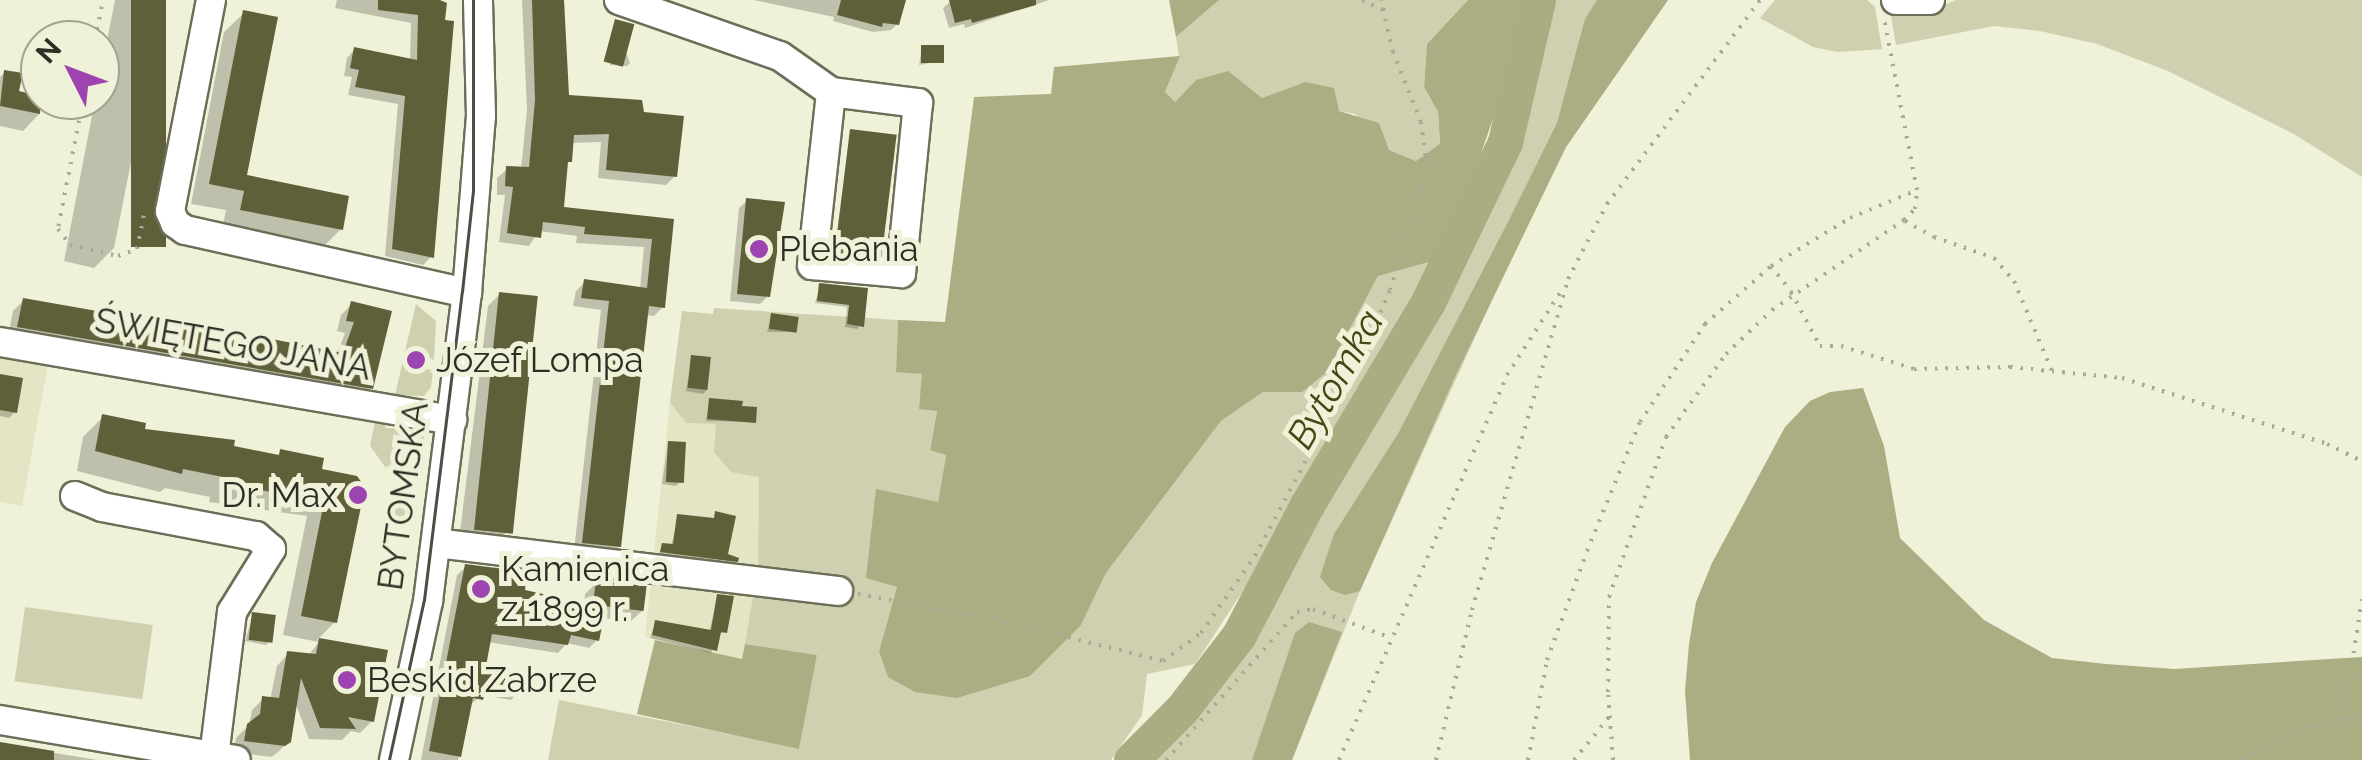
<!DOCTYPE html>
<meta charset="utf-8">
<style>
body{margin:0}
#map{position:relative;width:2362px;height:760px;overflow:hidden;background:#eff1d8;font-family:Raleway,sans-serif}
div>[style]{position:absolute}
.built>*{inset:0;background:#e3e5c4}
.green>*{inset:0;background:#ced0b0;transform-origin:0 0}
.forest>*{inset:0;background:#abad83}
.shadow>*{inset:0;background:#0003}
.river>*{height:35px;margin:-17.5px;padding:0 17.5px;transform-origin:17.5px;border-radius:17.5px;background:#aaac81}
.building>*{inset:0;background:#5f6039;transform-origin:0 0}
.path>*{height:4px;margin-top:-2px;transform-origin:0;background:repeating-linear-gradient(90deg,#a8a996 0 2.5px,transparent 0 10.5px)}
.roads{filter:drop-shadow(2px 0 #6c6e58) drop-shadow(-2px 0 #6c6e58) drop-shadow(0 2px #6c6e58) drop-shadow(0 -2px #6c6e58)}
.minor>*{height:28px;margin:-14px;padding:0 14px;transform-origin:14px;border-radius:14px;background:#fff}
.tram>*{height:2.5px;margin:-1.25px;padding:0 1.25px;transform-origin:1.25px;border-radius:1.25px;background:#4d4e42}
.dots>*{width:28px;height:28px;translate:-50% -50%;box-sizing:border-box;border:5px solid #eff1d8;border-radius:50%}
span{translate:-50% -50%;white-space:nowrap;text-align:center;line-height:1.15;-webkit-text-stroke:10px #eff1d8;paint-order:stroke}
.poi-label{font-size:35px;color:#2e2e25}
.left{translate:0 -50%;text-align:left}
.right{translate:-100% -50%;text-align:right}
.street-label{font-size:35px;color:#2e2e25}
.water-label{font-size:38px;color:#464714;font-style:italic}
.north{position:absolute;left:20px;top:20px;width:100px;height:100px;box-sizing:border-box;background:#eff1d8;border:2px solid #a2a390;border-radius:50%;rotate:312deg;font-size:28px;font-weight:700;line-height:40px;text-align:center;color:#2e2e25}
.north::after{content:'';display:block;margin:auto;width:35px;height:45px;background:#9d44b0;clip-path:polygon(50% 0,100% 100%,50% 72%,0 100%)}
</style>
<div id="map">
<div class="built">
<i style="clip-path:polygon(0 356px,48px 364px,22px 506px,0 502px)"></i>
<i style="clip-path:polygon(670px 402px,686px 423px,716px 424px,759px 477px,758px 567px,743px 660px,645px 637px)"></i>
</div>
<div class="green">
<i style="clip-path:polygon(1219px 0,1468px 0,1427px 44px,1424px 87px,1438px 112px,1440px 145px,1416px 161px,1389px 150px,1355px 114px,1339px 111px,1305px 82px,1262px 98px,1196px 80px,1175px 102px,1165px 93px,1179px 56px,1176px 37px)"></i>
<i style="clip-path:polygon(1546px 0,1668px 0,1566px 147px,1511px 258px,1360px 591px,1292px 760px,1152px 760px,1219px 689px,1253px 643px,1298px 548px,1398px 379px,1513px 140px)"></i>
<i style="clip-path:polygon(1775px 0,1867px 0,1875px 7px,1882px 49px,1838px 52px,1813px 47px,1760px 18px)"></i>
<i style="clip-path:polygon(1956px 0,2362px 0,2362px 177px,2294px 134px,2168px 71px,2097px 44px,2040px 31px,1994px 26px,1896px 45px,1890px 10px,1928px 12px)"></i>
<i style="clip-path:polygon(1433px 261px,1281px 533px,1195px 664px,1147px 674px,1142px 715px,1111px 760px,548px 760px,559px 700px,799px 748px,817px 655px,745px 644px,758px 567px,759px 477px,731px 472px,714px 452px,716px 424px,686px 423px,670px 402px,682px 311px,713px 314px,714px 308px,898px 320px,896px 371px,923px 374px,937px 410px,930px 449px,946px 454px,938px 502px,897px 587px,879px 651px,1081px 625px,1106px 573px,1221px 421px,1263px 392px,1327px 372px,1378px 276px)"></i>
<i style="clip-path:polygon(416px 304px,436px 321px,434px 360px,411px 350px,406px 367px,433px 370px,431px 387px,424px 396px,395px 395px)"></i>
<i style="clip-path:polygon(376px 416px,382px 416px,386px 428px,416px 429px,424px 435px,423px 446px,388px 471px,370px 446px)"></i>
<i style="clip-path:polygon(393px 488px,416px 506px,415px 512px,392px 526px,389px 538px,384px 537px)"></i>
<i style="left:25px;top:607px;width:129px;height:75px;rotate:8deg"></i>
</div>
<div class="forest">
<i style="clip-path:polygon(1169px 0,1219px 0,1176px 37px)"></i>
<i style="clip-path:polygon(1468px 0,1525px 0,1499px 102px,1469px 187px,1433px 261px,1378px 276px,1327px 372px,1302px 392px,1263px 392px,1221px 421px,1106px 573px,1081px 625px,1030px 676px,957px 698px,915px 692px,888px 677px,879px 651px,897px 587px,866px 578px,876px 489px,938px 502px,946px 455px,930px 450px,937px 411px,919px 409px,922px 374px,896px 372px,898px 320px,945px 322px,974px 97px,1051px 94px,1054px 67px,1180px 56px,1165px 92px,1175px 102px,1196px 80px,1228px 71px,1262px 98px,1305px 82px,1334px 88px,1339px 111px,1379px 123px,1389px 150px,1416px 161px,1440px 144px,1438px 112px,1424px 87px,1427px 44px)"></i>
<i style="clip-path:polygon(1597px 0,1668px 0,1566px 147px,1454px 379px,1360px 591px,1345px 595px,1331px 590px,1320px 577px,1334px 534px,1399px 432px,1508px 222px,1557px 123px,1585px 19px)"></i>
<i style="clip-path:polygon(1863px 388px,1884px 446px,1900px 538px,1984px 620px,2052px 658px,2106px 664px,2174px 669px,2362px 657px,2362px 760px,1690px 760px,1685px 691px,1689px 644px,1696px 602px,1712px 563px,1785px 427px,1810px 401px,1830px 392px)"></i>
<i style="clip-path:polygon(1309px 622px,1342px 632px,1292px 760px,1252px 760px,1295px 633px)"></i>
<i style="clip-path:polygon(655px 640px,742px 659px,745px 644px,817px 655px,799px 749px,637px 714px)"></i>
</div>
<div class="shadow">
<i style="clip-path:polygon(115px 0,163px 0,114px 248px,94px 268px,64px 261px,95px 100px,100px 100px,100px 76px)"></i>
<i style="clip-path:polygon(337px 0,437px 0,431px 257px,423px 265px,385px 256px,398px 104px,348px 95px,352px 77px,344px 76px,347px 58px,355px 49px,410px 61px,411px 23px,335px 8px)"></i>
<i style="clip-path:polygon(522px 0,564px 0,566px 98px,642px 114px,675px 176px,666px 185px,598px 178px,601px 142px,571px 143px,565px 165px,562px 209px,672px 221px,663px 307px,654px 316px,645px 315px,619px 546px,609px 556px,574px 551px,601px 310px,573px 306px,576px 291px,585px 282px,640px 289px,644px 247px,576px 243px,577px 236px,539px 231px,529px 246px,499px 242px,505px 195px,497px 195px,497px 178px,507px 169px,521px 169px,527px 110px)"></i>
<i style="clip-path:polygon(754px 0,903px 0,897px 24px,891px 30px,873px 32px,833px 21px,834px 17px)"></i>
<i style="clip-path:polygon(1049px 0,965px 28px,964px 24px,949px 28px,943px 8px,952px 0)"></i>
<i style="clip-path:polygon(244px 13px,244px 177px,341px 229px,321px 249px,222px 230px,226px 210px,191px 204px,224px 32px)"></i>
<i style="clip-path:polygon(615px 21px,630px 63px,627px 66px,610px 65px)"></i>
<i style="clip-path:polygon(922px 47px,941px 61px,919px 65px)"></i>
<i style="clip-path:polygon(5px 72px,17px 93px,43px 100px,40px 113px,23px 131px,0 126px,0 77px)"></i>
<i style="clip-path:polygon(851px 132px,883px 253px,880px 256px,834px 252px)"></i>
<i style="clip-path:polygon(747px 201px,768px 296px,760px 304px,730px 301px,739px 208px)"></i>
<i style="clip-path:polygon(820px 286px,865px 290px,858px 329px,845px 327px,847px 307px,815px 303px)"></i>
<i style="clip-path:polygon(500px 294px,506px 533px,494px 545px,459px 540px,488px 306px)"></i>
<i style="clip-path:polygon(24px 300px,151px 323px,156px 319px,337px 354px,345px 333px,337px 331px,341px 315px,352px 304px,370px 387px,359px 398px,8px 338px,13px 311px)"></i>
<i style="clip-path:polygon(772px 316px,795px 332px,767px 332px)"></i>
<i style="clip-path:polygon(692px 358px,706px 391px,703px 394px,686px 391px)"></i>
<i style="clip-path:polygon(0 376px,15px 412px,9px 418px,0 416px)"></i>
<i style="clip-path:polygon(710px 400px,740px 408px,753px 422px,706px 421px)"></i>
<i style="clip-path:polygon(103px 417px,142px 431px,276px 457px,281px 452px,319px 471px,356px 478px,335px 622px,317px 640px,385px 652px,372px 721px,360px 733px,351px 731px,342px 740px,309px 739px,295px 702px,289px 741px,277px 753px,271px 757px,234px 752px,236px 738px,249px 725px,252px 710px,263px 699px,270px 700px,277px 666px,288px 654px,308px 656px,319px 642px,283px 635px,307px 516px,209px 502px,210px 497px,165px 488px,160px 492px,77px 471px,83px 437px)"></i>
<i style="clip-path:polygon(668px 443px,679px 483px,676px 486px,662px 484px)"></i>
<i style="clip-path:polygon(716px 514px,725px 556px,736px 560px,733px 564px,659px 555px,662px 546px,671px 547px,678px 517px,712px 521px)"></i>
<i style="clip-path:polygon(466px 567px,522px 592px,584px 606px,585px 594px,597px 582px,643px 610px,631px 621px,602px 618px,597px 640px,589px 648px,567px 643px,558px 653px,488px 642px,483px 668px,519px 692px,511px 700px,482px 695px,469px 706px,458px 760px,421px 760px,457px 575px)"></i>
<i style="clip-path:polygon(718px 597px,725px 632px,718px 634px,711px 653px,650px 638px,656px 623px,709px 632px)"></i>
<i style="clip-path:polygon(253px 615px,270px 641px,266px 645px,245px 641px)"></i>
<i style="clip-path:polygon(0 744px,98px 760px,0 760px)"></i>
</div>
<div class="river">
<i style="left:1131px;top:760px;width:72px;rotate:-45deg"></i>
<i style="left:1182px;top:709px;width:93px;rotate:-52.4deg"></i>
<i style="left:1239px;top:635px;width:147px;rotate:-62.4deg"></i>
<i style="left:1307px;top:505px;width:236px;rotate:-59.2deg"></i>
<i style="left:1428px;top:302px;width:178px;rotate:-64.3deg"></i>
<i style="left:1505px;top:142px;width:146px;rotate:-76.9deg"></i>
</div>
<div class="building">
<i style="left:131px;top:0;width:35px;height:247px"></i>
<i style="clip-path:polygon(378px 0,440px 0,447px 3px,445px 20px,454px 21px,434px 258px,392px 249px,405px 96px,355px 87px,359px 70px,350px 68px,354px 47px,417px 60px,418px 15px,378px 10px)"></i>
<i style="clip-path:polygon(532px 0,564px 0,569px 95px,642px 100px,644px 112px,684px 116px,677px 177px,606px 170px,609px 134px,574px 135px,572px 162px,568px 162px,564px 207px,674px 219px,665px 308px,649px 306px,621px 547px,582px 543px,609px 301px,581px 298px,584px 279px,647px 288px,652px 239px,584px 234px,585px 227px,543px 222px,541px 238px,507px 233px,513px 187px,505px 186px,506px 166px,529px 167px,535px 100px)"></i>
<i style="clip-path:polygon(841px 0,906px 0,899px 25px,883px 23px,882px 27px,837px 15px)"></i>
<i style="clip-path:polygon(949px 0,1036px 0,1036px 5px,972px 23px,971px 19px,955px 23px)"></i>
<i style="clip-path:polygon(243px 10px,278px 17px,247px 175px,349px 196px,343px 230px,240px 210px,244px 191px,209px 184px)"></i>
<i style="left:615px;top:19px;width:20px;height:44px;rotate:15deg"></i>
<i style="left:921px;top:45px;width:23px;height:18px"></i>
<i style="clip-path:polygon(4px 70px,23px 73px,19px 91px,40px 96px,40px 114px,0 106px)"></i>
<i style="left:850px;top:129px;width:47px;height:122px;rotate:7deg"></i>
<i style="clip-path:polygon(746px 198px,785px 202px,770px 297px,737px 294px)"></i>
<i style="clip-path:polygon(819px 283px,868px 288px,864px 327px,847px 324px,849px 305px,817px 301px)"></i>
<i style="left:499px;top:292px;width:39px;height:239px;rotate:6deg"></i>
<i style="clip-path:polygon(23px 298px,154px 321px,155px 316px,343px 353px,354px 322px,346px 321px,351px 301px,392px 311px,373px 389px,17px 327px)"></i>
<i style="left:771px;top:313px;width:28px;height:16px;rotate:8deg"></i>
<i style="left:691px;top:355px;width:20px;height:33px;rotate:6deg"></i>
<i style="clip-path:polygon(0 374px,23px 378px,17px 413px,0 410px)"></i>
<i style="clip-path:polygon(709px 398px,743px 401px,742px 406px,757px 407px,756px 423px,707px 419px)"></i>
<i style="clip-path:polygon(102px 414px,146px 423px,145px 429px,235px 440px,234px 446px,279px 455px,280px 449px,324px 458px,322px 469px,357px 476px,365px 487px,337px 623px,301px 616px,325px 497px,272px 486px,271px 492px,227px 483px,228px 478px,183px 469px,182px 474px,95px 451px)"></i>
<i style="left:668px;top:441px;width:18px;height:41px;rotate:3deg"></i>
<i style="clip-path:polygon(715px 511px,736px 516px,728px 554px,739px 558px,738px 562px,660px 552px,662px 543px,673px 544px,677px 514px,714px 518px)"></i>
<i style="clip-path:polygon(465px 564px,527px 572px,525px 590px,606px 608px,599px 641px,571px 635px,568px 645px,492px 634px,486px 666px,526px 675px,521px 693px,486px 687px,483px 700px,473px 698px,461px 757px,429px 751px)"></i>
<i style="left:596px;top:580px;width:51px;height:25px;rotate:7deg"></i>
<i style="clip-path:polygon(717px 594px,734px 596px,727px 633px,721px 632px,717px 651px,652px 635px,655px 620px,711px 630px)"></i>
<i style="left:252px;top:612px;width:24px;height:28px;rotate:7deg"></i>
<i style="clip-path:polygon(319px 638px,388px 650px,374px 722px,348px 717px,356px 729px,320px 728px,301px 678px,291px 742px,285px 746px,244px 741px,247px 724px,260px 714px,262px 696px,279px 698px,287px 651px,316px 654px)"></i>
<i style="clip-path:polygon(0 742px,54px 751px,54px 760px,0 760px)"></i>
</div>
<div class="path">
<i style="left:1362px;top:0;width:23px;rotate:25deg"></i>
<i style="left:1383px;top:10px;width:10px;rotate:-73deg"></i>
<i style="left:95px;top:40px;width:41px;rotate:-78.7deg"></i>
<i style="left:83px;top:100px;width:131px;rotate:101deg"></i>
<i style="left:58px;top:229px;width:20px;rotate:53deg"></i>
<i style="left:70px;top:245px;width:49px;rotate:12.9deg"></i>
<i style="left:118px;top:256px;width:20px;rotate:-20deg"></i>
<i style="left:137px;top:249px;width:41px;rotate:-78.7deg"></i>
<i style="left:1905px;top:221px;width:33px;rotate:29deg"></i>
<i style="left:1934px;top:237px;width:64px;rotate:19.3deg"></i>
<i style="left:1994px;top:258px;width:30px;rotate:49deg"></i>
<i style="left:2014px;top:281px;width:98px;rotate:67.1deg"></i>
<i style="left:1771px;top:266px;width:33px;rotate:52deg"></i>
<i style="left:1791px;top:292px;width:61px;rotate:61.8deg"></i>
<i style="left:1820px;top:346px;width:21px"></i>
<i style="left:1841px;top:346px;width:77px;rotate:17.5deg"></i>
<i style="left:1914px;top:369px;width:96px;rotate:-1.2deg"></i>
<i style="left:2010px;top:367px;width:113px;rotate:5.6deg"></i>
<i style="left:2122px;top:378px;width:215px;rotate:17.8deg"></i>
<i style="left:2327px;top:444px;width:39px;rotate:26deg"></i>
<i style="left:858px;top:594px;width:152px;rotate:10.6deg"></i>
<i style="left:1007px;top:622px;width:161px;rotate:14deg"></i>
<i style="left:1163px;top:661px;width:47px;rotate:-36.4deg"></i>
<i style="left:1201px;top:633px;width:94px;rotate:-55deg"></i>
<i style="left:1255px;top:556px;width:232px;rotate:-62deg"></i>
<i style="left:1364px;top:351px;width:66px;rotate:-66.9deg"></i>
<i style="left:1390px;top:290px;width:108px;rotate:-72.7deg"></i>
<i style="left:1422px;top:187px;width:22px;rotate:-77deg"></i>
<i style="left:1427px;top:166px;width:44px;rotate:-97.8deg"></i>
<i style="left:1421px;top:122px;width:75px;rotate:-111.8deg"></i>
<i style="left:1393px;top:52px;width:53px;rotate:-103deg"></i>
<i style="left:2362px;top:599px;width:98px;rotate:98.8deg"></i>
<i style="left:2347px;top:696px;width:23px;rotate:83deg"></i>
<i style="left:2350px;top:719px;width:12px;rotate:5deg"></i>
<i style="left:1166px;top:760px;width:198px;rotate:-48.5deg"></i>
<i style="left:1297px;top:612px;width:16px;rotate:-11deg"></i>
<i style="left:1313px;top:609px;width:84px;rotate:20.2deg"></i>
<i style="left:1339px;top:760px;width:420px;rotate:-66.4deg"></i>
<i style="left:1507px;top:375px;width:103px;rotate:-57.2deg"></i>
<i style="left:1436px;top:760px;width:154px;rotate:-76.5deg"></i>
<i style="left:1472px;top:610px;width:345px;rotate:-73.8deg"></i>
<i style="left:1568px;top:279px;width:85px;rotate:-62.5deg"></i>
<i style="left:1607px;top:204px;width:255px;rotate:-53.1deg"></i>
<i style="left:1528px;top:760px;width:102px;rotate:-79.2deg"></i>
<i style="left:1547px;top:660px;width:116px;rotate:-69.8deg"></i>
<i style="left:1587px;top:551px;width:139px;rotate:-67.7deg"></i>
<i style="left:1640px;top:422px;width:118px;rotate:-56.4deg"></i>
<i style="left:1705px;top:324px;width:88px;rotate:-41.3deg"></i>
<i style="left:1771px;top:266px;width:92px;rotate:-31.3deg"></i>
<i style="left:1850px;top:218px;width:73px;rotate:-22.7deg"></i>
<i style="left:1917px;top:190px;width:174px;rotate:-100.9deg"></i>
<i style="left:1574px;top:760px;width:57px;rotate:-50.7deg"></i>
<i style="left:1613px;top:760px;width:68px;rotate:-94.2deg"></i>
<i style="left:1608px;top:692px;width:95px;rotate:-89.4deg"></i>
<i style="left:1609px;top:597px;width:170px;rotate:-70.4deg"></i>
<i style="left:1666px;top:437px;width:102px;rotate:-54.1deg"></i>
<i style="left:1726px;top:354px;width:64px;rotate:-43.7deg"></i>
<i style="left:1772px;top:310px;width:160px;rotate:-34.3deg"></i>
<i style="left:1904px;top:220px;width:16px;rotate:-45deg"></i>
<i style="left:1915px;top:209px;width:19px;rotate:-84deg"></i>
<i style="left:2245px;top:760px;width:27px;rotate:-34deg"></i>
<i style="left:2267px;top:745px;width:46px;rotate:-24.3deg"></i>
<i style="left:2309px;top:726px;width:42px;rotate:-9.7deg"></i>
</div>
<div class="roads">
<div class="minor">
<i style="left:211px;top:0;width:215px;rotate:101deg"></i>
<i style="left:170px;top:211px;width:13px;rotate:67deg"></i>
<i style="left:175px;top:223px;width:12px;rotate:35deg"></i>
<i style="left:185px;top:230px;width:289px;rotate:12.6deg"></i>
<i style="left:619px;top:0;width:170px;rotate:19.2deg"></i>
<i style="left:780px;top:56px;width:62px;rotate:35.2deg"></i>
<i style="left:831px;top:92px;width:88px;rotate:7.2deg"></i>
<i style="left:918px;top:103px;width:171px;rotate:95.7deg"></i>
<i style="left:901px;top:273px;width:89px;rotate:-174.9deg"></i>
<i style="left:812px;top:265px;width:174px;rotate:-83.7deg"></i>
<i style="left:1896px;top:0;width:34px"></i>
<i style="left:0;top:342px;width:459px;rotate:9.8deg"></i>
<i style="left:75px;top:496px;width:29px;rotate:22deg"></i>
<i style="left:102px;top:507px;width:157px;rotate:10.7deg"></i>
<i style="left:256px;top:536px;width:20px;rotate:41deg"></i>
<i style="left:271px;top:549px;width:74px;rotate:121.8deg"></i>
<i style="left:232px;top:612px;width:145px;rotate:97.1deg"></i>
<i style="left:436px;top:543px;width:405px;rotate:6.8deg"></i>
<i style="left:0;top:720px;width:239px;rotate:9.6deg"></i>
<i style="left:394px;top:760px;width:163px;rotate:-77.9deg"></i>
<i style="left:428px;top:601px;width:310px;rotate:-82.8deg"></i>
<i style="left:467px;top:293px;width:178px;rotate:-85.5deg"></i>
<i style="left:481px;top:116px;width:116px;rotate:-91.5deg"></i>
</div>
</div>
<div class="tram">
<i style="left:389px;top:760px;width:164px;rotate:-77.7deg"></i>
<i style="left:424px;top:600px;width:310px;rotate:-83deg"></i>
<i style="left:462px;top:292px;width:102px;rotate:-83.8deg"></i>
<i style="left:473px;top:191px;width:191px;rotate:-90deg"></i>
</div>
<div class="dots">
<i style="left:759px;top:249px;background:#9d44b0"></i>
<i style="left:416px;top:360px;background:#9d44b0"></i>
<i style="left:358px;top:495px;background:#9d44b0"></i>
<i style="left:481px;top:589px;background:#9d44b0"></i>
<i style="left:347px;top:680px;background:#9d44b0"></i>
</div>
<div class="poi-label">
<span class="left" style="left:779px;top:249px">Plebania</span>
<span class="left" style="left:436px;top:360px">Józef Lompa</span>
<span class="right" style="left:338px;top:495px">Dr. Max</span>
<span class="left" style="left:501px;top:589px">Kamienica<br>z 1899 r.</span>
<span class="left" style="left:367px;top:680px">Beskid Zabrze</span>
</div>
<div class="street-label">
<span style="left:233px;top:344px;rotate:10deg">ŚWIĘTEGO JANA</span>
<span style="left:403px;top:496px;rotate:-82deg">BYTOMSKA</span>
</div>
<div class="water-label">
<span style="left:1335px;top:379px;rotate:-60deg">Bytomka</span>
</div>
<div class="north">N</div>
</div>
